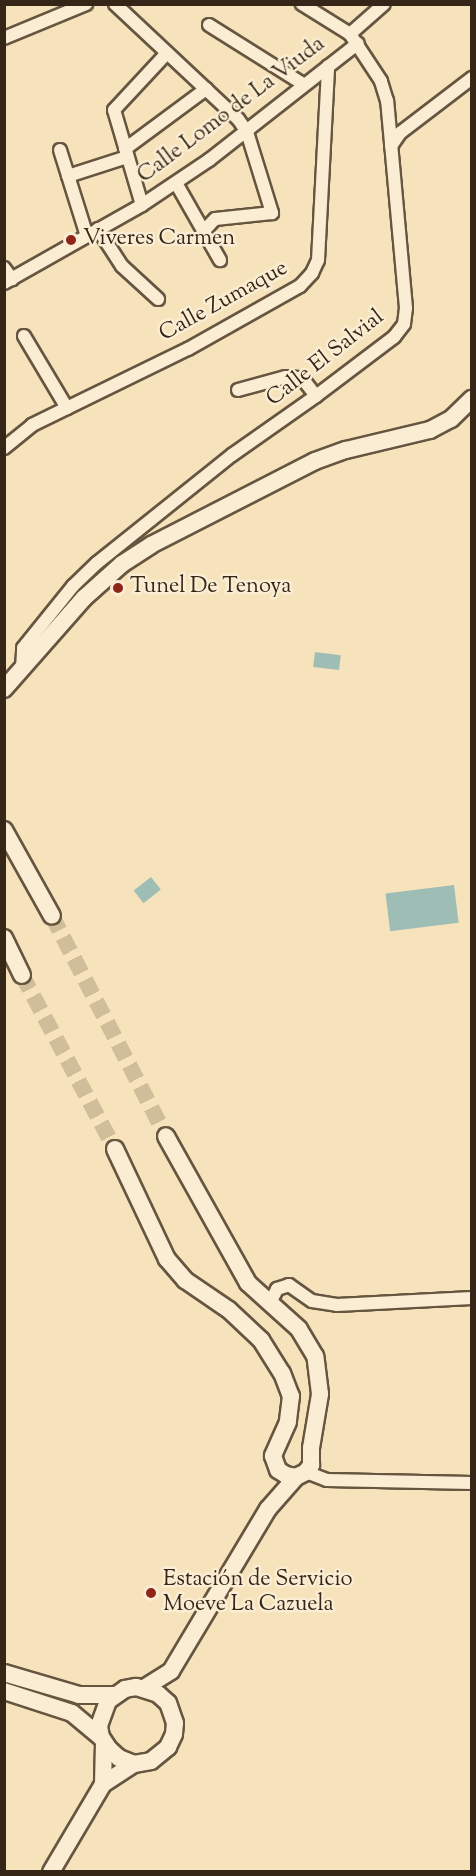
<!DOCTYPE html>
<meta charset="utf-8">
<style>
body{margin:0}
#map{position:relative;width:476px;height:1876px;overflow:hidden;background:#f7e3bb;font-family:"Sorts Mill Goudy",serif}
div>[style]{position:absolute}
.water>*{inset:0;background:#9ebdb5;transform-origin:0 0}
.secondary-tunnel>*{height:16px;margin-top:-8px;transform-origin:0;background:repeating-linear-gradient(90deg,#d0bd9a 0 16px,transparent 0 24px)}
.roads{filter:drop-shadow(2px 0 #665540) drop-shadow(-2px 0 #665540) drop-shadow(0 2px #665540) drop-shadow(0 -2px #665540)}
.minor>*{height:12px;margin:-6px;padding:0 6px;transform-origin:6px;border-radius:6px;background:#faedd3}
.secondary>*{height:16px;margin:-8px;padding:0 8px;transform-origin:8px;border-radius:8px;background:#faedd3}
.dots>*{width:16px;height:16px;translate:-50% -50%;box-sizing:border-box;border:3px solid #faedd3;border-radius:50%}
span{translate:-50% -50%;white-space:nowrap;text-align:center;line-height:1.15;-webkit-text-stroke:5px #faedd3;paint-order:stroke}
.street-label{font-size:22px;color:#352617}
.poi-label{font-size:22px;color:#352617}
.left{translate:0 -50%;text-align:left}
.frame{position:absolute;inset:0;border:6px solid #352617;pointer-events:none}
</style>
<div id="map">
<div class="water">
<i style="left:315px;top:652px;width:26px;height:15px;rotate:7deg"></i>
<i style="left:151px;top:877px;width:16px;height:22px;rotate:52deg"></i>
<i style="left:454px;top:885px;width:38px;height:69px;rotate:83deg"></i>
</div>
<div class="secondary-tunnel">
<i style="left:52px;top:916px;width:248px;rotate:62.6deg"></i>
<i style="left:22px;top:975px;width:197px;rotate:61.9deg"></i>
</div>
<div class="roads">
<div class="minor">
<i style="left:115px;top:4px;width:168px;rotate:43.1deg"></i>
<i style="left:238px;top:119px;width:16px;rotate:55deg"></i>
<i style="left:247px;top:132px;width:85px;rotate:72.8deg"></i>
<i style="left:272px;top:213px;width:57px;rotate:174deg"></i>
<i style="left:215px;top:219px;width:18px;rotate:133deg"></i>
<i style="left:209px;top:25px;width:111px;rotate:32.1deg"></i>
<i style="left:350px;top:34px;width:45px;rotate:-41.4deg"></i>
<i style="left:4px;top:38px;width:89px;rotate:-22.5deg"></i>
<i style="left:391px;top:146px;width:16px;rotate:-55deg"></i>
<i style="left:400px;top:133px;width:91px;rotate:-37.4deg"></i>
<i style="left:125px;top:149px;width:101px;rotate:-36.5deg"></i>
<i style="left:60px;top:150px;width:90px;rotate:72.6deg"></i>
<i style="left:68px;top:176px;width:62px;rotate:-17.9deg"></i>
<i style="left:176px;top:183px;width:89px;rotate:60.3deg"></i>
<i style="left:142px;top:205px;width:99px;rotate:-106.4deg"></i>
<i style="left:114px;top:110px;width:78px;rotate:-47.1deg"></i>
<i style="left:98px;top:229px;width:44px;rotate:57deg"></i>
<i style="left:122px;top:266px;width:49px;rotate:42.5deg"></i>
<i style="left:4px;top:268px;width:14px;rotate:54deg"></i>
<i style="left:4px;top:283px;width:159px;rotate:-29.5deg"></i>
<i style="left:142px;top:205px;width:81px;rotate:-33.9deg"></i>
<i style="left:209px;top:160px;width:189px;rotate:-38.1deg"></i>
<i style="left:24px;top:336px;width:84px;rotate:59.2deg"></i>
<i style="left:238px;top:390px;width:50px;rotate:-15.2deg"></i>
<i style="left:286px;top:377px;width:16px;rotate:4deg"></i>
<i style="left:302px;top:378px;width:23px;rotate:52deg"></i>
<i style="left:4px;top:448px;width:36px;rotate:-39deg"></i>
<i style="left:32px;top:425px;width:174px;rotate:-26deg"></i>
<i style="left:188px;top:349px;width:129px;rotate:-29.4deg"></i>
<i style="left:300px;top:286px;width:18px;rotate:-47deg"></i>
<i style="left:312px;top:273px;width:14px;rotate:-65deg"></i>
<i style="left:318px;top:260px;width:194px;rotate:-87deg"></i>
<i style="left:22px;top:670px;width:22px;rotate:-87deg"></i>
<i style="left:23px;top:648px;width:80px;rotate:-51.1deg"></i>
<i style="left:73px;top:586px;width:33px;rotate:-44deg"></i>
<i style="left:97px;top:563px;width:173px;rotate:-38.7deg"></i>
<i style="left:232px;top:455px;width:103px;rotate:-35.1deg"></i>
<i style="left:316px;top:396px;width:98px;rotate:-37.1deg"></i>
<i style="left:394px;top:337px;width:16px;rotate:-52deg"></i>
<i style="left:404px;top:324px;width:16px;rotate:-83deg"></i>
<i style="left:406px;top:308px;width:208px;rotate:-95.2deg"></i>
<i style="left:387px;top:101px;width:21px;rotate:-107deg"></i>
<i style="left:381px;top:81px;width:56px;rotate:-123.4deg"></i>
<i style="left:350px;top:34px;width:57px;rotate:-148deg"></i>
<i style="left:270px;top:1303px;width:16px;rotate:-63deg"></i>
<i style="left:277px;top:1289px;width:13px;rotate:-18deg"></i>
<i style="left:289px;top:1285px;width:28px;rotate:35deg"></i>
<i style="left:312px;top:1301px;width:25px;rotate:9deg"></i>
<i style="left:337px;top:1305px;width:135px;rotate:-3deg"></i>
<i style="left:306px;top:1472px;width:22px;rotate:21deg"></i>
<i style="left:327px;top:1480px;width:145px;rotate:1.2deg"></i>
</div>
<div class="secondary">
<i style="left:4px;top:689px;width:121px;rotate:-48.7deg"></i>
<i style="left:84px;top:598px;width:51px;rotate:-41.8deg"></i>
<i style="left:122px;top:564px;width:35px;rotate:-33deg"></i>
<i style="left:151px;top:545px;width:184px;rotate:-27.1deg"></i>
<i style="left:315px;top:461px;width:33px;rotate:-20deg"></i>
<i style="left:346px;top:450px;width:86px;rotate:-13.4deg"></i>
<i style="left:430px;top:430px;width:24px;rotate:-28deg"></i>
<i style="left:451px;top:419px;width:29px;rotate:-44deg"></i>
<i style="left:4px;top:830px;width:98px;rotate:60.8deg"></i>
<i style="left:4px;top:938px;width:41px;rotate:64.1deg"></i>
<i style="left:115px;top:1149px;width:122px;rotate:64.7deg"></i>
<i style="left:167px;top:1259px;width:28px;rotate:49deg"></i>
<i style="left:185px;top:1280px;width:53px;rotate:34.3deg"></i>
<i style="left:229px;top:1310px;width:44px;rotate:43.2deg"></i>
<i style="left:261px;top:1340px;width:39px;rotate:58deg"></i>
<i style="left:282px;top:1373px;width:25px;rotate:69deg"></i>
<i style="left:291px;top:1396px;width:26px;rotate:97deg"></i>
<i style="left:288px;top:1422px;width:37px;rotate:114deg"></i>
<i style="left:273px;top:1456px;width:15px;rotate:70deg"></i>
<i style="left:278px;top:1470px;width:9px;rotate:32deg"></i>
<i style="left:286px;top:1475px;width:10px;rotate:11deg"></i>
<i style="left:4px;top:1673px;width:78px;rotate:16.3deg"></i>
<i style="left:79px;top:1695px;width:36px"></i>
<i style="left:144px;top:1688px;width:32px;rotate:-32deg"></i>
<i style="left:171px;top:1671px;width:189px;rotate:-59.1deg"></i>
<i style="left:268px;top:1509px;width:43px;rotate:-48.8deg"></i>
<i style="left:296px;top:1477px;width:11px;rotate:-27deg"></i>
<i style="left:306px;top:1472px;width:9px;rotate:-54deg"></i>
<i style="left:311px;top:1465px;width:17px;rotate:-90deg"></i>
<i style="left:311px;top:1448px;width:55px;rotate:-80.5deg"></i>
<i style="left:320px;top:1394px;width:38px;rotate:-97deg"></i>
<i style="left:315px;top:1356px;width:31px;rotate:-121deg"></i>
<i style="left:299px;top:1329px;width:69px;rotate:-138deg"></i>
<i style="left:248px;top:1283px;width:168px;rotate:-119.2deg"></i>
<i style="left:4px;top:1691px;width:71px;rotate:17.9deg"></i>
<i style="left:72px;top:1713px;width:38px;rotate:40deg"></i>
<i style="left:103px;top:1784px;width:40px;rotate:-88.6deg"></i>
<i style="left:51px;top:1872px;width:102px;rotate:-59.4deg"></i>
<i style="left:103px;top:1784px;width:37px;rotate:-33deg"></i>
<i style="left:134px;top:1764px;width:17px;rotate:-10deg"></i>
<i style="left:151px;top:1761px;width:22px;rotate:-39deg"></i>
<i style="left:168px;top:1747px;width:14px;rotate:-65deg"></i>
<i style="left:174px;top:1734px;width:11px;rotate:-85deg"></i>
<i style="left:175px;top:1723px;width:21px;rotate:-109deg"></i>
<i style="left:168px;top:1703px;width:13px;rotate:-138deg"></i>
<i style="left:158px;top:1694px;width:23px;rotate:-162deg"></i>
<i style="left:136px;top:1687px;width:11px;rotate:170deg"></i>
<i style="left:125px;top:1689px;width:21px;rotate:145deg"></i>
<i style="left:108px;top:1701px;width:27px;rotate:110deg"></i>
<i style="left:99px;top:1726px;width:11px;rotate:80deg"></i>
<i style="left:101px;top:1737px;width:14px;rotate:56deg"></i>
<i style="left:109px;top:1749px;width:13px;rotate:42deg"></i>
<i style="left:119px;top:1758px;width:16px;rotate:22deg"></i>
</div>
</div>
<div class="dots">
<i style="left:71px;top:240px;background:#8f2418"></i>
<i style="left:118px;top:588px;background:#8f2418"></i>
<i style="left:151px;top:1593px;background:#8f2418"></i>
</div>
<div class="street-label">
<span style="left:232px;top:111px;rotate:-37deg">Calle Lomo de La Viuda</span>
<span style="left:224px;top:302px;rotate:-29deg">Calle Zumaque</span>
<span style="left:326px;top:359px;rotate:-38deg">Calle El Salvial</span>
</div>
<div class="poi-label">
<span class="left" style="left:83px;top:240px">Viveres Carmen</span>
<span class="left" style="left:130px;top:588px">Tunel De Tenoya</span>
<span class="left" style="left:163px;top:1593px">Estación de Servicio<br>Moeve La Cazuela</span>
</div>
<div class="frame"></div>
</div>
